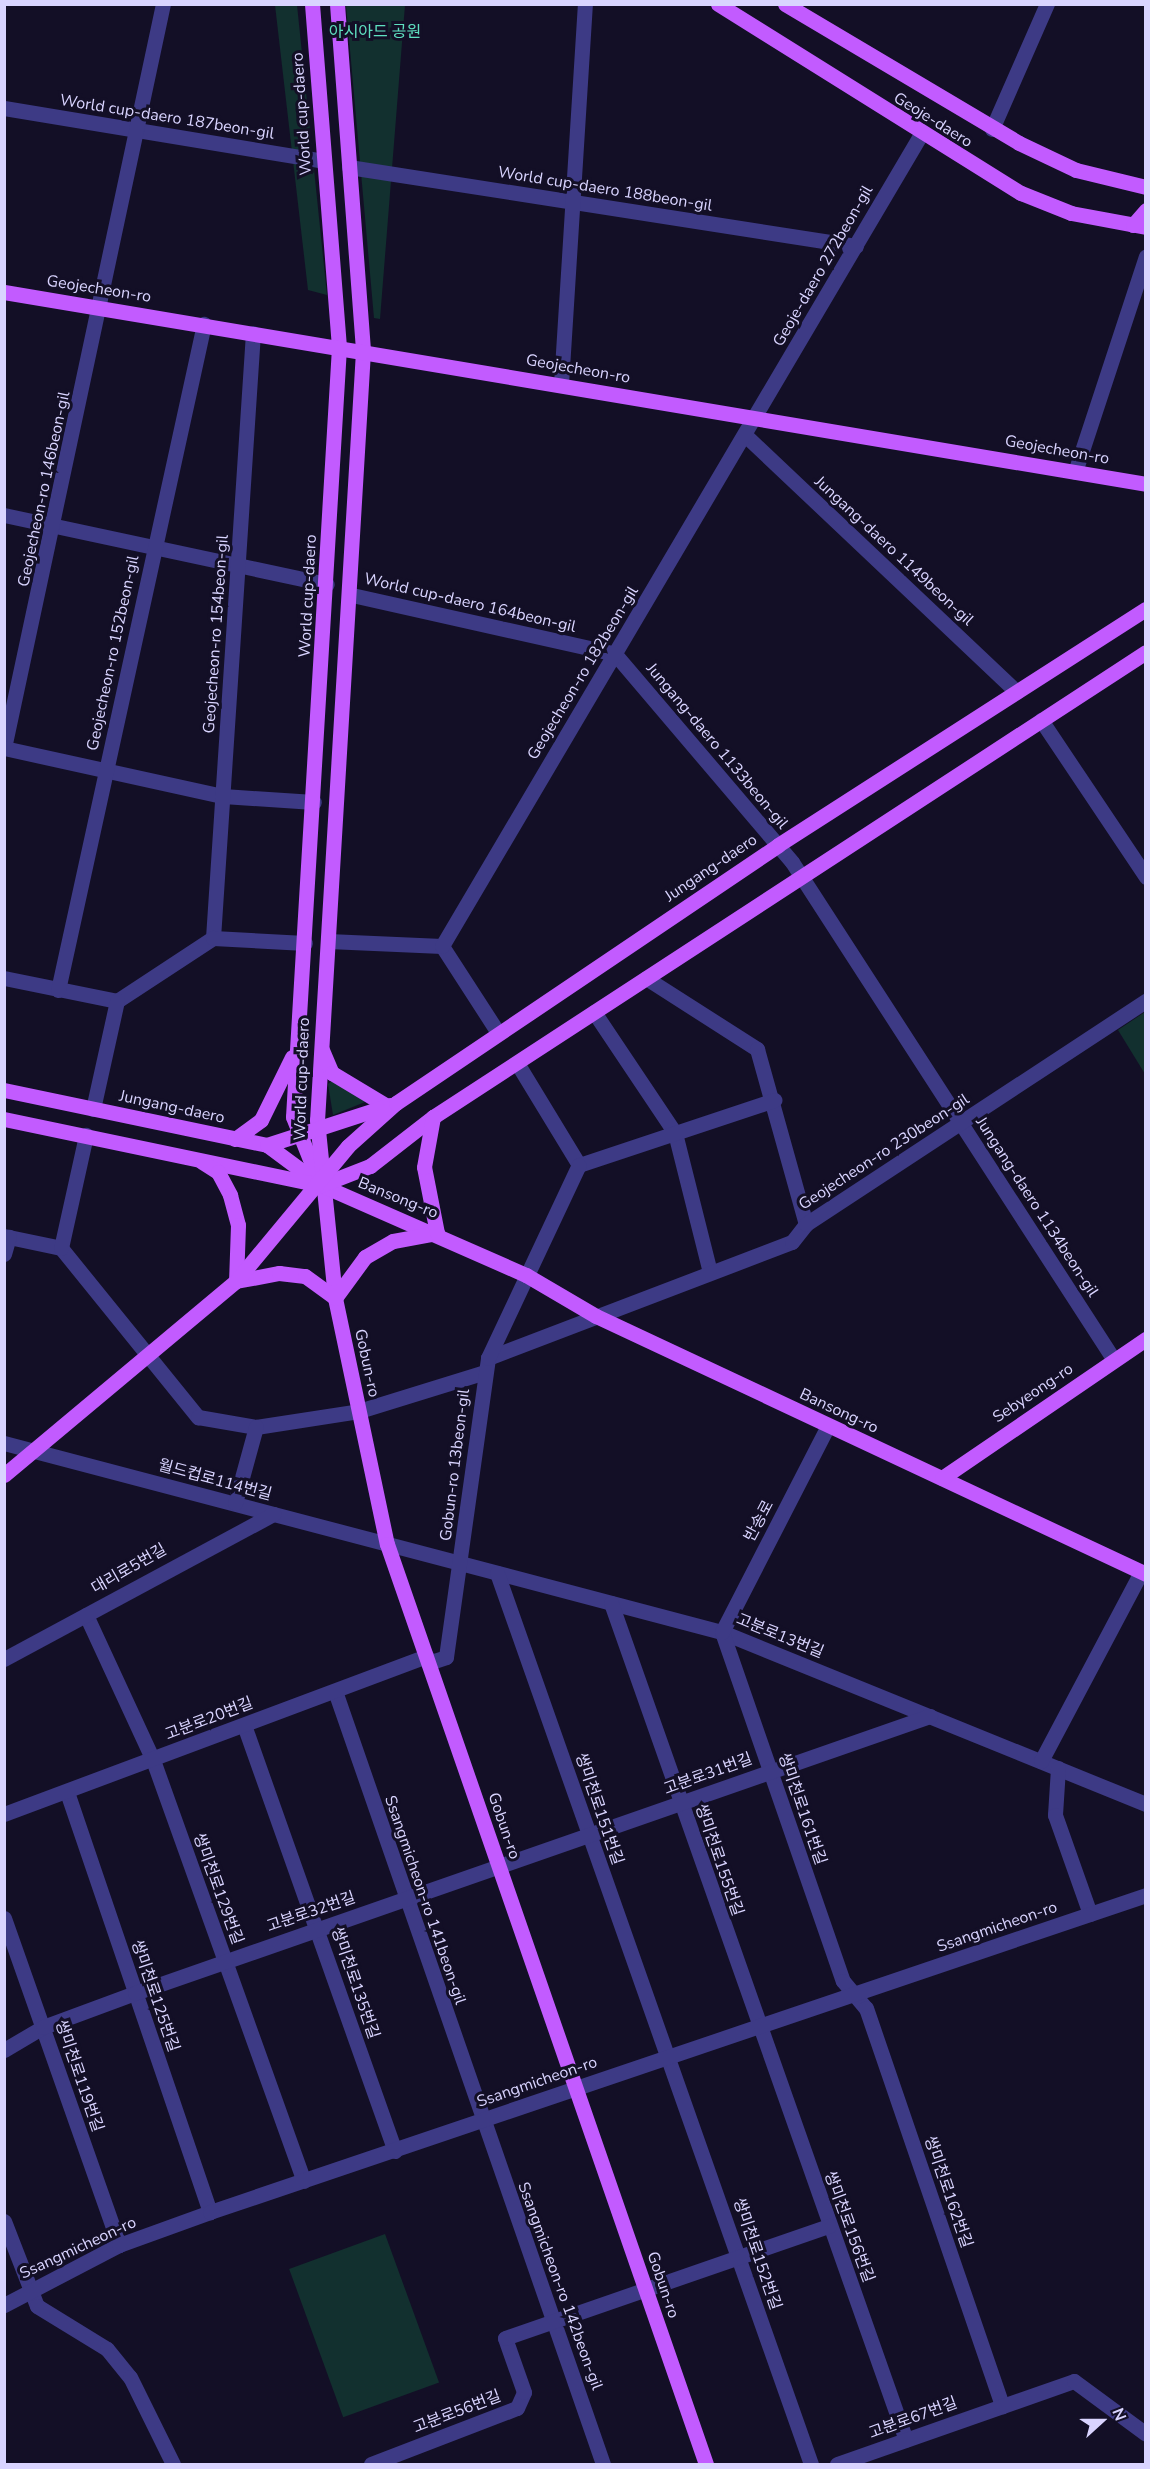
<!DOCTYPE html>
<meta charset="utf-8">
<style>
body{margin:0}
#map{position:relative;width:1150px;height:2469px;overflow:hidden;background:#130f26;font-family:"Nunito Sans","Noto Sans KR",sans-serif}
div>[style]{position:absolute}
.green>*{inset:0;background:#12302f;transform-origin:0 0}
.minor>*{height:15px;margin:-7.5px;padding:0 7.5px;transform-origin:7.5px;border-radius:7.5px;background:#3d3a85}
.major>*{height:15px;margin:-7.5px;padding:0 7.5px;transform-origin:7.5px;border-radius:7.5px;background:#c25bff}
span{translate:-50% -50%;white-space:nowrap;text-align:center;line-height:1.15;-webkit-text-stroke:6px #130f26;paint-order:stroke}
.park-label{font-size:16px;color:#5fe0c0}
.street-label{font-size:16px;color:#d9d4ff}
.frame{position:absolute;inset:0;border:6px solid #d9d4ff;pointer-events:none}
.north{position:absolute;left:1072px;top:2391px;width:60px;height:60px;-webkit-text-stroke:4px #130f26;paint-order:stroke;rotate:69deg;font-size:16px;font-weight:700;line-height:24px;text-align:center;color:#d9d4ff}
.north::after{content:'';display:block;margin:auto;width:21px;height:27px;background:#d9d4ff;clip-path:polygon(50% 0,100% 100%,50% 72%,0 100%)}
</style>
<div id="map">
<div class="green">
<i style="clip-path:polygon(275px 5px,297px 5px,327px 295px,308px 290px)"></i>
<i style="clip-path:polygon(346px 5px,405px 5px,380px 319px,374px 318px)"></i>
<i style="clip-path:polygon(1145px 1012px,1145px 1074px,1118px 1030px)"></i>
<i style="clip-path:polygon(333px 1080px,363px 1100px,365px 1102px,333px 1115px,328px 1084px)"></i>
<i style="left:385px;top:2234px;width:158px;height:102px;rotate:70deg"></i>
</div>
<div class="minor">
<i style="left:4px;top:108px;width:324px;rotate:9.4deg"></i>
<i style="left:992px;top:129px;width:137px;rotate:-66.3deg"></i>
<i style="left:349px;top:167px;width:513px;rotate:8.86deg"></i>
<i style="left:561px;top:384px;width:381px;rotate:-86.4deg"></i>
<i style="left:745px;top:435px;width:374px;rotate:43.4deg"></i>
<i style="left:1075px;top:472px;width:227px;rotate:-71.8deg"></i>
<i style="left:4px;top:515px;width:330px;rotate:12.1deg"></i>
<i style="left:352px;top:595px;width:270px;rotate:12.6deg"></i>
<i style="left:615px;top:654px;width:273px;rotate:49.6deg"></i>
<i style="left:792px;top:862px;width:593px;rotate:57.11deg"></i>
<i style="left:1041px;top:720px;width:189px;rotate:56.2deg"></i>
<i style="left:4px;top:748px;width:761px;rotate:-77.94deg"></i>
<i style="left:4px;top:748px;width:224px;rotate:12.4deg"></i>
<i style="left:223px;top:796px;width:91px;rotate:3.8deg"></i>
<i style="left:213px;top:938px;width:606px;rotate:-86.22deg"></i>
<i style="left:328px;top:941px;width:114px;rotate:2.5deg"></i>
<i style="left:442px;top:946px;width:101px;rotate:57.1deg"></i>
<i style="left:442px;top:946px;width:943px;rotate:-59.46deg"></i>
<i style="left:4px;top:978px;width:115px;rotate:11.5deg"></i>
<i style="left:117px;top:1001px;width:115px;rotate:-33.3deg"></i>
<i style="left:213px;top:938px;width:92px;rotate:3.1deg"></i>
<i style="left:646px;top:978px;width:132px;rotate:32.6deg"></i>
<i style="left:757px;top:1049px;width:182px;rotate:74.4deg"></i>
<i style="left:58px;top:990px;width:682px;rotate:-77.64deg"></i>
<i style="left:594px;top:1012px;width:146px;rotate:56.2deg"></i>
<i style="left:675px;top:1133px;width:143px;rotate:75.9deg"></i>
<i style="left:517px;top:1063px;width:119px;rotate:58.7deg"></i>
<i style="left:93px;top:1109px;width:111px;rotate:-77.5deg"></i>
<i style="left:579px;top:1165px;width:206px;rotate:-18.4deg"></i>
<i style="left:4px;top:1236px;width:58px;rotate:11.9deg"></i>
<i style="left:61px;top:1248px;width:218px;rotate:51deg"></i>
<i style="left:198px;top:1417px;width:59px;rotate:9.8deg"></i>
<i style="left:256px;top:1427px;width:104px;rotate:-8.8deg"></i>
<i style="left:359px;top:1411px;width:132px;rotate:-17.2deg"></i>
<i style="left:61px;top:1248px;width:116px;rotate:-77.5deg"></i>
<i style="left:4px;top:1254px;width:18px;rotate:-74deg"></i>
<i style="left:488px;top:1358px;width:325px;rotate:-20.9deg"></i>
<i style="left:792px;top:1242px;width:23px;rotate:-52deg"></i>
<i style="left:806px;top:1224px;width:407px;rotate:-33.3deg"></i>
<i style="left:4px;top:1443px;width:742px;rotate:14.75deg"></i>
<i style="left:722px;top:1632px;width:458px;rotate:22.1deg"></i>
<i style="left:235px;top:1503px;width:79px;rotate:-74.6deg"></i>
<i style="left:497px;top:1573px;width:945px;rotate:70.59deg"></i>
<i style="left:611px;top:1603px;width:887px;rotate:70.59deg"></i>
<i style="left:86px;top:1615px;width:160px;rotate:65.2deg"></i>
<i style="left:153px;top:1760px;width:447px;rotate:70.3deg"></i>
<i style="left:722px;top:1632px;width:369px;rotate:70.9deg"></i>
<i style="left:843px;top:1981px;width:35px;rotate:50deg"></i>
<i style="left:866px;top:2008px;width:421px;rotate:71.1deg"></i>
<i style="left:722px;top:1632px;width:232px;rotate:-62.8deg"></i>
<i style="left:4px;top:1659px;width:306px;rotate:-28.3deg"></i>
<i style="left:428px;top:1663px;width:19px;rotate:-18deg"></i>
<i style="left:446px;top:1657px;width:302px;rotate:-82deg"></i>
<i style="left:488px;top:1358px;width:213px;rotate:-64.8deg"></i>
<i style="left:335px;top:1691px;width:818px;rotate:70.88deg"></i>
<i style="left:244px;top:1725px;width:452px;rotate:70.5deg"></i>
<i style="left:1041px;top:1761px;width:214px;rotate:-62.1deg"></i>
<i style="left:1058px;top:1768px;width:47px;rotate:93.7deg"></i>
<i style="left:1055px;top:1815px;width:105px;rotate:70.5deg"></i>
<i style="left:67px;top:1792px;width:444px;rotate:71.2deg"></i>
<i style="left:4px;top:1814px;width:451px;rotate:-20.5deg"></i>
<i style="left:4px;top:1918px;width:347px;rotate:70.6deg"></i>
<i style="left:4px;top:2050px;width:45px;rotate:-30.5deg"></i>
<i style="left:43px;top:2027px;width:98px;rotate:-20.3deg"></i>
<i style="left:135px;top:1993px;width:842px;rotate:-19.21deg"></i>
<i style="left:4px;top:2221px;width:91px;rotate:68.8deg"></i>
<i style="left:37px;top:2306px;width:82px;rotate:31.6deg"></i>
<i style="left:107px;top:2349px;width:36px;rotate:51deg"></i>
<i style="left:130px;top:2377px;width:97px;rotate:63.7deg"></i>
<i style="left:4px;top:2305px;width:130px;rotate:-27.6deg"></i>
<i style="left:119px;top:2245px;width:97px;rotate:-19.9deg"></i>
<i style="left:210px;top:2212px;width:988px;rotate:-18.71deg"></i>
<i style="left:371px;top:2464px;width:156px;rotate:-21deg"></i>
<i style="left:517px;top:2408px;width:17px;rotate:-66deg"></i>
<i style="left:524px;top:2392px;width:57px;rotate:-109.4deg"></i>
<i style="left:505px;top:2338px;width:343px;rotate:-19.1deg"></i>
<i style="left:837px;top:2464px;width:251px;rotate:-19.3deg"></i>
<i style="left:1074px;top:2381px;width:89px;rotate:36.4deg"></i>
</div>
<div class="major">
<i style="left:312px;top:4px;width:344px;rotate:85.5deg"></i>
<i style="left:339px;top:347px;width:771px;rotate:93.42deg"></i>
<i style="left:293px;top:1117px;width:65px;rotate:68.2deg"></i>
<i style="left:337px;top:4px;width:348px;rotate:85.7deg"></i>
<i style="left:363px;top:351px;width:770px;rotate:93.42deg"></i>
<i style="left:317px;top:1120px;width:179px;rotate:84.2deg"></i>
<i style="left:335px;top:1298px;width:251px;rotate:78.1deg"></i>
<i style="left:387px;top:1544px;width:974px;rotate:70.88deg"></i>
<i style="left:718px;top:4px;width:357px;rotate:32deg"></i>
<i style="left:1021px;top:193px;width:54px;rotate:21.8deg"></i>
<i style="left:1071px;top:213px;width:76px;rotate:10.6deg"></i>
<i style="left:785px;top:4px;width:272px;rotate:30.7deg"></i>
<i style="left:1019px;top:143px;width:63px;rotate:25.3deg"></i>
<i style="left:1076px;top:170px;width:72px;rotate:13.7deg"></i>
<i style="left:1133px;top:225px;width:20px;rotate:-49deg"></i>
<i style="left:4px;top:292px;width:1158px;rotate:9.54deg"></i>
<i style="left:322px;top:1050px;width:25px;rotate:67deg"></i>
<i style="left:332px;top:1073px;width:64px;rotate:31deg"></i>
<i style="left:4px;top:1090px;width:269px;rotate:11.8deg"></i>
<i style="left:267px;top:1145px;width:67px;rotate:36.5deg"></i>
<i style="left:321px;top:1185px;width:224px;rotate:23.7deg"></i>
<i style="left:526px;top:1275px;width:81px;rotate:30.4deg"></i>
<i style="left:596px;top:1316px;width:608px;rotate:25.13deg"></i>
<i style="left:4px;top:1119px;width:324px;rotate:11.8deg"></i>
<i style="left:321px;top:1185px;width:53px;rotate:-21.2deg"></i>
<i style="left:370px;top:1166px;width:80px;rotate:-37.9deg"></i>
<i style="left:433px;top:1117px;width:851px;rotate:-33.11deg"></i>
<i style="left:235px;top:1139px;width:32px;rotate:-36deg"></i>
<i style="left:261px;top:1120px;width:70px;rotate:-63.8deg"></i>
<i style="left:267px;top:1145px;width:129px;rotate:-18deg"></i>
<i style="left:202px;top:1162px;width:19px;rotate:32deg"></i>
<i style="left:218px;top:1172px;width:26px;rotate:62deg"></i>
<i style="left:230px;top:1195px;width:31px;rotate:75deg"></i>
<i style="left:238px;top:1225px;width:56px;rotate:92deg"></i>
<i style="left:236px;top:1281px;width:44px;rotate:-10.5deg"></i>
<i style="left:279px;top:1273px;width:26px;rotate:7deg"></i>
<i style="left:305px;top:1276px;width:37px;rotate:36deg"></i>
<i style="left:335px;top:1298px;width:51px;rotate:-53.8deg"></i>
<i style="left:365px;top:1257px;width:32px;rotate:-30deg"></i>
<i style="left:393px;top:1241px;width:45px;rotate:-10.3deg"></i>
<i style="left:437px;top:1233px;width:67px;rotate:-101.1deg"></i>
<i style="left:424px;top:1167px;width:51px;rotate:-79.8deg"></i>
<i style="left:4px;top:1475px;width:302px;rotate:-39.9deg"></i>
<i style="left:236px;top:1281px;width:175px;rotate:-50.3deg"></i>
<i style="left:348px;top:1146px;width:64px;rotate:-41.9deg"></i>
<i style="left:396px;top:1103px;width:461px;rotate:-34deg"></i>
<i style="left:778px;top:845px;width:437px;rotate:-32.7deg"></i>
<i style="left:942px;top:1478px;width:247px;rotate:-34.3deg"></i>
</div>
<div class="park-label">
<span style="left:375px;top:32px">아시아드 공원</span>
</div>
<div class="street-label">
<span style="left:302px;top:114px;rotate:-94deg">World cup-daero</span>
<span style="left:167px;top:117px;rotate:9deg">World cup-daero 187beon-gil</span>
<span style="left:933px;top:120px;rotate:32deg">Geoje-daero</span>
<span style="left:605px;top:189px;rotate:9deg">World cup-daero 188beon-gil</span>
<span style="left:823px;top:266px;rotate:-60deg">Geoje-daero 272beon-gil</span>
<span style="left:99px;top:289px;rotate:9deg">Geojecheon-ro</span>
<span style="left:578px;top:369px;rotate:10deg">Geojecheon-ro</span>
<span style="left:1057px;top:450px;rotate:10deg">Geojecheon-ro</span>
<span style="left:44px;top:489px;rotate:-78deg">Geojecheon-ro 146beon-gil</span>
<span style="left:894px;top:551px;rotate:43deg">Jungang-daero 1149beon-gil</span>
<span style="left:308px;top:596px;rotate:-87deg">World cup-daero</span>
<span style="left:470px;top:603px;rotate:13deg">World cup-daero 164beon-gil</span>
<span style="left:216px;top:634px;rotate:-86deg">Geojecheon-ro 154beon-gil</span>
<span style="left:113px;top:653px;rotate:-78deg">Geojecheon-ro 152beon-gil</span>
<span style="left:583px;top:673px;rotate:-59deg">Geojecheon-ro 182beon-gil</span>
<span style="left:717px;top:746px;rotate:50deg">Jungang-daero 1133beon-gil</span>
<span style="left:711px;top:868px;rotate:-34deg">Jungang-daero</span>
<span style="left:302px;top:1079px;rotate:-88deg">World cup-daero</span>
<span style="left:172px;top:1107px;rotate:12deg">Jungang-daero</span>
<span style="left:884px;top:1152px;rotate:-33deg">Geojecheon-ro 230beon-gil</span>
<span style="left:398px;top:1198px;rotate:22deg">Bansong-ro</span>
<span style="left:1037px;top:1207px;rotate:57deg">Jungang-daero 1134beon-gil</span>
<span style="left:367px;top:1363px;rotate:78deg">Gobun-ro</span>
<span style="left:1033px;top:1393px;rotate:-34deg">Sebyeong-ro</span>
<span style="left:839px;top:1411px;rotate:25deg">Bansong-ro</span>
<span style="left:455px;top:1465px;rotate:-83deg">Gobun-ro 13beon-gil</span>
<span style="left:215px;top:1480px;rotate:15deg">월드컵로114번길</span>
<span style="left:759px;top:1521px;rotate:-62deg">반송로</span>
<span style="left:129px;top:1569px;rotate:-30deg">대리로5번길</span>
<span style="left:780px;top:1636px;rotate:22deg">고분로13번길</span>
<span style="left:209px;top:1719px;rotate:-21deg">고분로20번길</span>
<span style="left:708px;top:1774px;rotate:-20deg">고분로31번길</span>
<span style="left:599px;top:1809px;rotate:71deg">쌍미천로151번길</span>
<span style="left:802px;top:1809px;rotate:71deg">쌍미천로161번길</span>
<span style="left:504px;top:1826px;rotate:71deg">Gobun-ro</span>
<span style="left:719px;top:1860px;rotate:71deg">쌍미천로155번길</span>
<span style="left:218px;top:1889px;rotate:70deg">쌍미천로129번길</span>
<span style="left:425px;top:1900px;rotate:71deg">Ssangmicheon-ro 141beon-gil</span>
<span style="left:311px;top:1912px;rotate:-19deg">고분로32번길</span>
<span style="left:997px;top:1927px;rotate:-19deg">Ssangmicheon-ro</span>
<span style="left:355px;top:1983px;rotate:71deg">쌍미천로135번길</span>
<span style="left:155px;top:1996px;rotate:71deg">쌍미천로125번길</span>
<span style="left:79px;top:2076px;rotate:71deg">쌍미천로119번길</span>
<span style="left:537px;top:2082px;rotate:-19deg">Ssangmicheon-ro</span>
<span style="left:948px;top:2192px;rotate:71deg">쌍미천로162번길</span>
<span style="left:849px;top:2227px;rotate:70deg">쌍미천로156번길</span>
<span style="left:78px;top:2248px;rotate:-25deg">Ssangmicheon-ro</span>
<span style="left:757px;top:2254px;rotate:71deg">쌍미천로152번길</span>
<span style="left:663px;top:2285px;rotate:71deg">Gobun-ro</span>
<span style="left:560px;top:2286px;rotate:70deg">Ssangmicheon-ro 142beon-gil</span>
<span style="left:457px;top:2412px;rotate:-21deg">고분로56번길</span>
<span style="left:913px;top:2418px;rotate:-20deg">고분로67번길</span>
</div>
<div class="frame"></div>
<div class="north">N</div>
</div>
